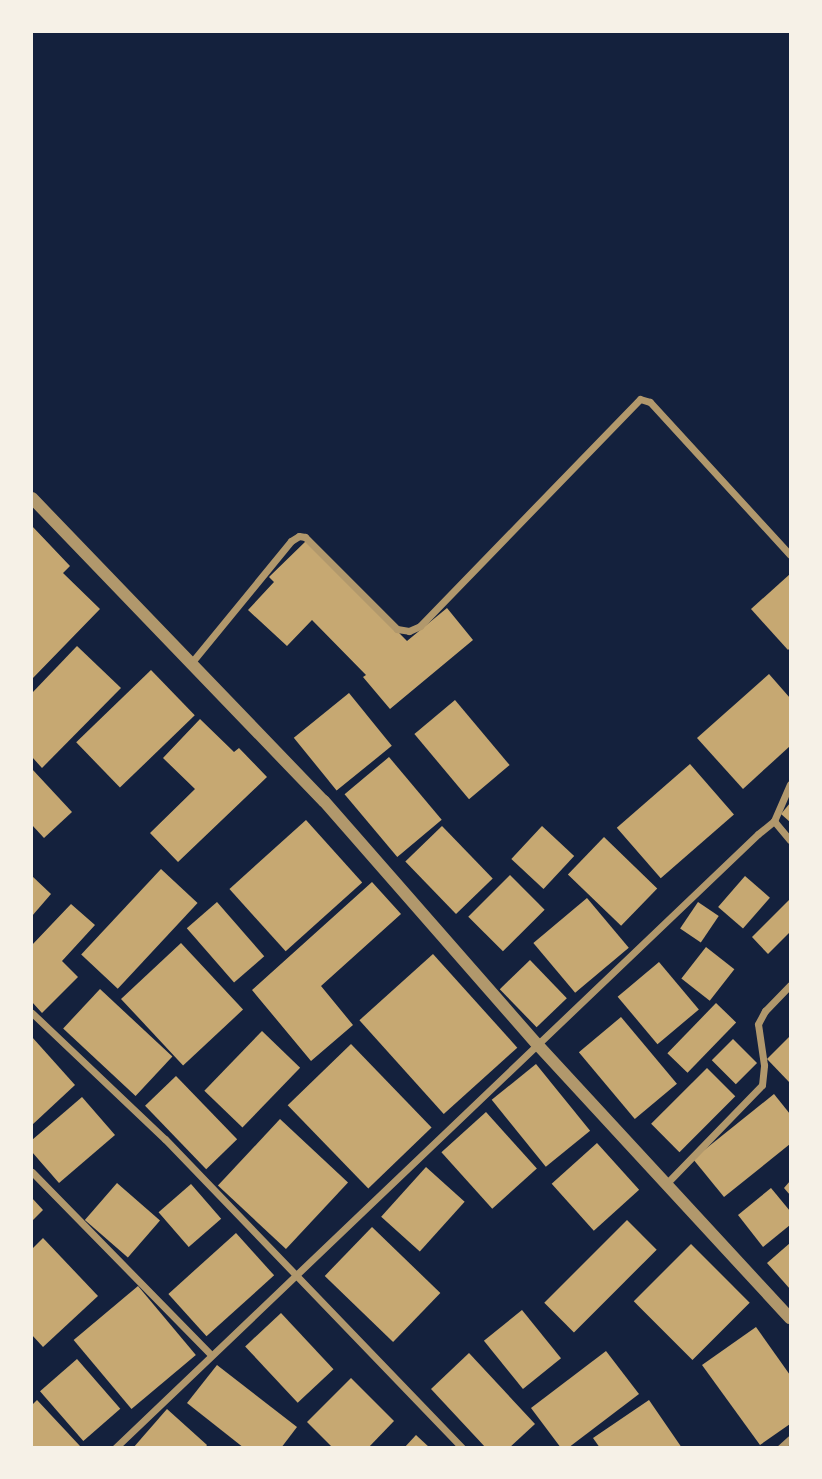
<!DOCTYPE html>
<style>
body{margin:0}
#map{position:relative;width:822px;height:1479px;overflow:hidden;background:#14213d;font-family:Poppins,sans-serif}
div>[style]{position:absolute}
.building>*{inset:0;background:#c6a872;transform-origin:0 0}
.minor>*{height:7px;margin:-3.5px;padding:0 3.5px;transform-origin:3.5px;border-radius:3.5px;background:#b1986c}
.tertiary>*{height:12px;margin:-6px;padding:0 6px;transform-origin:6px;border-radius:6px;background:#b1986c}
span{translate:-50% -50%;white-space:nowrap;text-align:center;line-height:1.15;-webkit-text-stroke:5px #f6f1e7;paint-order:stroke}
.frame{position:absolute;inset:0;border:33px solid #f6f1e7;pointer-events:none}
</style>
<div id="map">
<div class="building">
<i style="clip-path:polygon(32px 526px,70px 566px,63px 573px,100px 609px,32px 679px)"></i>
<i style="clip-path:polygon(307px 540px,407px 641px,447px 608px,473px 640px,390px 709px,363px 677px,366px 675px,312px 620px,287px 646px,248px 610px,274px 582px,269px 577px)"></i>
<i style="clip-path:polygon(790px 574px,790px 648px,788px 650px,751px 609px)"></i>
<i style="clip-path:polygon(77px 646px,121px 688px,42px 768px,32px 757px,32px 693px)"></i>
<i style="left:151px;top:670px;width:63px;height:104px;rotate:46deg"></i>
<i style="clip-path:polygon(769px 674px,790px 698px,790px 746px,743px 789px,697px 738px)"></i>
<i style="left:349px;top:693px;width:68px;height:71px;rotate:51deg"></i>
<i style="left:455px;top:700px;width:85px;height:53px;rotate:50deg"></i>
<i style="clip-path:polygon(200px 719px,234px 752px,239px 748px,267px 777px,178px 862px,150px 833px,195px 789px,163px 758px)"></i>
<i style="left:389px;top:757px;width:82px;height:58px;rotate:50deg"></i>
<i style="left:690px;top:764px;width:67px;height:97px;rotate:49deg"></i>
<i style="clip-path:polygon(32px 769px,72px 812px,44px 838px,32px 825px)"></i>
<i style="clip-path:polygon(790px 803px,790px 822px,781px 814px)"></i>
<i style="left:306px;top:820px;width:84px;height:103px;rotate:48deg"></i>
<i style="left:442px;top:826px;width:73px;height:51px;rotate:46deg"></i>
<i style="left:542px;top:826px;width:44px;height:45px;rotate:43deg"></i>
<i style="left:604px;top:837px;width:74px;height:52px;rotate:44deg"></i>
<i style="left:161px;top:869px;width:50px;height:117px;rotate:43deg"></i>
<i style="left:510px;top:875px;width:49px;height:59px;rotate:45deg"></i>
<i style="clip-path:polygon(32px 876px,51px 894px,32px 916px)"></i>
<i style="left:745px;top:876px;width:33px;height:41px;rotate:41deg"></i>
<i style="clip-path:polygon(372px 882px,401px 914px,321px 986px,353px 1025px,311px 1061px,252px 990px)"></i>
<i style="left:587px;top:898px;width:65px;height:70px;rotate:50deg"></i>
<i style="clip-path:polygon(790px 899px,790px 932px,768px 954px,752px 937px)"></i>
<i style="left:217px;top:902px;width:72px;height:40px;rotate:49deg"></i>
<i style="left:698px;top:902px;width:25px;height:32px;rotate:34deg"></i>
<i style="clip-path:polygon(71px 904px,95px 925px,62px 961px,78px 977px,42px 1013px,32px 1002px,32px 945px)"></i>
<i style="left:181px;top:943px;width:91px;height:82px;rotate:47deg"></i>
<i style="left:706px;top:947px;width:36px;height:40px;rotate:38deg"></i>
<i style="left:433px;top:954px;width:126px;height:99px;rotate:48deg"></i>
<i style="left:530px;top:960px;width:53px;height:42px;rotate:46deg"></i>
<i style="left:659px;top:962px;width:62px;height:54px;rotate:50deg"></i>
<i style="left:100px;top:989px;width:99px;height:54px;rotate:43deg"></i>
<i style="left:716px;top:1003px;width:28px;height:70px;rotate:44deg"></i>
<i style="left:621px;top:1017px;width:87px;height:55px;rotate:50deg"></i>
<i style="left:262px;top:1031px;width:53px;height:83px;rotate:44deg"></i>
<i style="clip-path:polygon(790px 1036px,790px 1083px,767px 1059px)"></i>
<i style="clip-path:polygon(32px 1037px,75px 1085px,32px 1125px)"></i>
<i style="left:733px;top:1039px;width:34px;height:30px;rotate:45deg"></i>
<i style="left:351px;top:1044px;width:116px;height:88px;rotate:46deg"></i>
<i style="left:536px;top:1064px;width:86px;height:57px;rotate:51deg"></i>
<i style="left:707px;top:1068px;width:40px;height:79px;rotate:45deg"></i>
<i style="left:176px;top:1076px;width:88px;height:43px;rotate:46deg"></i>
<i style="clip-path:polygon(774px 1094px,790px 1114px,790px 1144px,724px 1197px,693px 1159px)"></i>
<i style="clip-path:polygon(82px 1097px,115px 1135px,59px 1183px,32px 1152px,32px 1140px)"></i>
<i style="left:486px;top:1112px;width:76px;height:60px;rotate:48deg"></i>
<i style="left:280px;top:1119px;width:93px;height:91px;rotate:43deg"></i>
<i style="left:597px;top:1143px;width:63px;height:61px;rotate:48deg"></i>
<i style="left:426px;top:1167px;width:52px;height:67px;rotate:42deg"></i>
<i style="clip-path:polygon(790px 1181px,790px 1195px,784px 1188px)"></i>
<i style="left:117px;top:1183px;width:57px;height:49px;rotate:41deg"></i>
<i style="left:191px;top:1184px;width:46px;height:43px;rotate:49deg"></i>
<i style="clip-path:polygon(771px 1188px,790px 1211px,790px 1225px,763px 1247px,738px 1215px)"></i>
<i style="clip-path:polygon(32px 1198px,43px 1210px,32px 1221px)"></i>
<i style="left:627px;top:1220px;width:42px;height:117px;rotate:45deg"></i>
<i style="left:372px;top:1227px;width:95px;height:68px;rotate:44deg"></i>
<i style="left:236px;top:1233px;width:57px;height:91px;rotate:48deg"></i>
<i style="clip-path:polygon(43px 1238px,98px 1296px,43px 1347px,32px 1335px,32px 1249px)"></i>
<i style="clip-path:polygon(790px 1243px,790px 1289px,767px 1263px)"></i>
<i style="left:691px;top:1244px;width:83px;height:81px;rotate:45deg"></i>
<i style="left:138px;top:1286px;width:90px;height:84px;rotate:50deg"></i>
<i style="left:522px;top:1310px;width:62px;height:49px;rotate:51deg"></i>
<i style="left:281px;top:1313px;width:77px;height:49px;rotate:47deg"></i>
<i style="clip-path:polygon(756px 1327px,790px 1375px,790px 1424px,760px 1445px,702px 1365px)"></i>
<i style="clip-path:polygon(606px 1351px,639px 1394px,568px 1448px,561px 1448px,531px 1408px)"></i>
<i style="clip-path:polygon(469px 1353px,535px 1424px,509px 1448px,486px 1448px,431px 1389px)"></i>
<i style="left:77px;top:1359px;width:66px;height:49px;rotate:49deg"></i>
<i style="clip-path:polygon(217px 1365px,297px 1427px,281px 1448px,244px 1448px,187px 1403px)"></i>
<i style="clip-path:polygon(351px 1378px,394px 1421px,368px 1448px,333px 1448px,307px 1422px)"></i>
<i style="clip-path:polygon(37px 1400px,80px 1446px,78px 1448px,32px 1448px,32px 1405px)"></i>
<i style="clip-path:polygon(649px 1400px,682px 1448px,600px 1448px,593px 1438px)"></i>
<i style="clip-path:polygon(167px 1409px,207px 1445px,205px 1448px,133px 1448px)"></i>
<i style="clip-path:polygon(416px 1435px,430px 1448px,404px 1448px)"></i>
</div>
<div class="minor">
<i style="left:192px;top:662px;width:156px;rotate:-50.7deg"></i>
<i style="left:291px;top:541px;width:9px;rotate:-32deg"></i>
<i style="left:299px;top:536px;width:6px;rotate:9deg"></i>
<i style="left:305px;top:537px;width:130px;rotate:45deg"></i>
<i style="left:397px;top:629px;width:12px;rotate:9deg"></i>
<i style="left:409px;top:631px;width:12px;rotate:-24deg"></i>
<i style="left:420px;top:626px;width:316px;rotate:-45.9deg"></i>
<i style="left:640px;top:399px;width:10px;rotate:17deg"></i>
<i style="left:650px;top:402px;width:207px;rotate:47.5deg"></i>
<i style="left:774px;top:821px;width:40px;rotate:-66.6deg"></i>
<i style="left:32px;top:1013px;width:183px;rotate:43.5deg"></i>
<i style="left:165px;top:1139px;width:429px;rotate:46.1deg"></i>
<i style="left:32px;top:1172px;width:256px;rotate:45.6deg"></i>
<i style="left:667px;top:1183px;width:136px;rotate:-45.9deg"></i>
<i style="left:762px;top:1085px;width:20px;rotate:-84deg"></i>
<i style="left:764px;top:1065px;width:41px;rotate:-98.3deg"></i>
<i style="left:758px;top:1024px;width:15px;rotate:-62deg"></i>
<i style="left:765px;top:1011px;width:36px;rotate:-46deg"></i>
<i style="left:115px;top:1448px;width:889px;rotate:-43.68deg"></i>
<i style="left:758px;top:834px;width:21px;rotate:-39deg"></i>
<i style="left:774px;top:821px;width:25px;rotate:50deg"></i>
<i style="left:780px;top:1448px;width:13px;rotate:-42deg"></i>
</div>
<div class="tertiary">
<i style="left:32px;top:498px;width:421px;rotate:46.1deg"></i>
<i style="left:324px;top:801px;width:323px;rotate:48.8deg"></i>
<i style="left:537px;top:1044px;width:373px;rotate:47.3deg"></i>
</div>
<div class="frame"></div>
</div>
